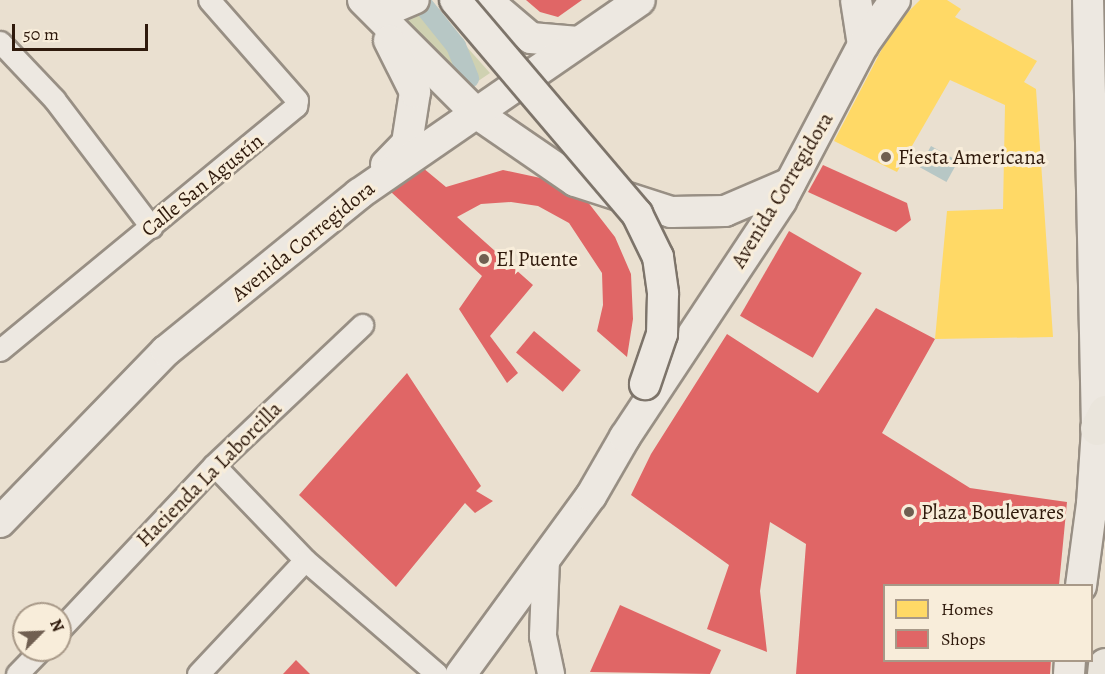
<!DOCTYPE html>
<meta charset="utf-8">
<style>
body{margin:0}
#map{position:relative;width:1105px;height:674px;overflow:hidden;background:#eae0d0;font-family:Alegreya,serif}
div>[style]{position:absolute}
.green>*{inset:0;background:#cfd1b1}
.water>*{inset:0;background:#b7c7c5;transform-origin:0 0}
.homes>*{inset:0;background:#ffd966}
.shops>*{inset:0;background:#e06666;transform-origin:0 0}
.canal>*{height:20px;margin:-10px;padding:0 10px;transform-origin:10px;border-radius:10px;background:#b7c7c5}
.roads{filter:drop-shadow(2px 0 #988f84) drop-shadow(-2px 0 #988f84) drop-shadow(0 2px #988f84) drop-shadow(0 -2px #988f84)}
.minor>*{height:21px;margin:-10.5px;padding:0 10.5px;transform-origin:10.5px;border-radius:10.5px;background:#ede8e1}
.tertiary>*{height:26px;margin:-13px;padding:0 13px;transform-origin:13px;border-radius:13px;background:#ede8e1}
.secondary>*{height:30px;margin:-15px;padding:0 15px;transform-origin:15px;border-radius:15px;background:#ede8e1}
.primary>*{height:33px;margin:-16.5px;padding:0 16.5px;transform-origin:16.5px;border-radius:16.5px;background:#eae5dc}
.bridges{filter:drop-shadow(2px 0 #7d746a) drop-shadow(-2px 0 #7d746a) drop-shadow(0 2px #7d746a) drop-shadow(0 -2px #7d746a)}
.secondary-bridge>*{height:30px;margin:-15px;padding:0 15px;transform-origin:15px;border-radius:15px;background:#ede8e1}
.dots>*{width:16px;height:16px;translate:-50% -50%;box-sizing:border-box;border:3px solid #f8edda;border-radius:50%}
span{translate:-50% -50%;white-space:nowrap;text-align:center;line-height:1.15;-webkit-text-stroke:6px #f8edda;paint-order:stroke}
.poi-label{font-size:21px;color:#2f1a0c}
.left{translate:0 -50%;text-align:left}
.street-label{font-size:21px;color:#2f1a0c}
.legend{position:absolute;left:883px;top:584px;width:210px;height:78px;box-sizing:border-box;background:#f8edda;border:2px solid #a89988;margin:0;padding:8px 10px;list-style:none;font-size:18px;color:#2f1a0c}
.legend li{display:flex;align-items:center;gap:12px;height:30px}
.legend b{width:30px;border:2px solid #a89988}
.north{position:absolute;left:12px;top:602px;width:60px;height:60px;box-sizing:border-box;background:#f8edda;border:2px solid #a89988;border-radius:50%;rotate:66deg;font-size:16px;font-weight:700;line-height:24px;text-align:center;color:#2f1a0c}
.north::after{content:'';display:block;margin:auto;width:21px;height:27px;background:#705f51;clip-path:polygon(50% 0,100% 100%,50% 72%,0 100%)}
.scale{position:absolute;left:12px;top:24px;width:136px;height:27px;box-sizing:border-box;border:3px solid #2f1a0c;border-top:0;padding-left:8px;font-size:18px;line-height:21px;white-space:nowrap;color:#2f1a0c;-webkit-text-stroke:4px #f8edda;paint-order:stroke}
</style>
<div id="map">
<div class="green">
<i style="clip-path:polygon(376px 0,425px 0,490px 73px,462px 92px)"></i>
</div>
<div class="water">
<i style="left:931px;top:146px;width:31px;height:24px;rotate:29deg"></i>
</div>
<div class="homes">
<i style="clip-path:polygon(920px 0,947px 0,961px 9px,955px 17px,1037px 61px,1024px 82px,1036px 89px,1053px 337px,935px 339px,947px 211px,1003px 209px,1005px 105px,950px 80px,897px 172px,834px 141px,894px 26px)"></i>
</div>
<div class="shops">
<i style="clip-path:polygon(526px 0,582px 0,558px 17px,540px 12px)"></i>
<i style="clip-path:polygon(417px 163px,446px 187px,503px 170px,550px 180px,587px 201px,615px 237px,631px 274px,633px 319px,627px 357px,597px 331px,603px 305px,602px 273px,569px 223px,538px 206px,511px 202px,481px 204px,457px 217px,533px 285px,490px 336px,518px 373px,507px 383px,459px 309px,482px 276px,391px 192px)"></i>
<i style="clip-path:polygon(823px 165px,907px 203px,911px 220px,896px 232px,808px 192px)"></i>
<i style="left:789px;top:231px;width:84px;height:98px;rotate:30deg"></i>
<i style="clip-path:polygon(876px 308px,935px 339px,882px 433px,970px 488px,1067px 502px,1059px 585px,885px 585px,884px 660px,1051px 660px,1050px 674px,796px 674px,806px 544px,770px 522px,760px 591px,767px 652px,707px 629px,729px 565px,631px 495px,651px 454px,727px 334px,818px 393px)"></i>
<i style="left:534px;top:331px;width:61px;height:28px;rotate:40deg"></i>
<i style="clip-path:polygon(407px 373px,481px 486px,476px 491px,493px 501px,475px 513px,465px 503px,396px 587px,299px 495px)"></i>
<i style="clip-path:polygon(620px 605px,721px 650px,710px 674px,590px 672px)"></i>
<i style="clip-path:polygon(296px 660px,310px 674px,283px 674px)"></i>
</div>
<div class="canal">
<i style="left:419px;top:0;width:59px;rotate:51.2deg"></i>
<i style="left:456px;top:46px;width:35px;rotate:68deg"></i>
</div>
<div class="roads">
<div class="minor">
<i style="left:0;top:42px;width:79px;rotate:46.5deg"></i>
<i style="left:54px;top:99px;width:161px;rotate:52.8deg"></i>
<i style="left:0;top:350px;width:384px;rotate:-39.5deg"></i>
<i style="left:296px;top:106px;width:6px;rotate:-81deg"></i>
<i style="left:297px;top:100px;width:133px;rotate:-131.3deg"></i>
<i style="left:214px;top:465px;width:132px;rotate:46.2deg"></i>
<i style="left:305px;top:560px;width:174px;rotate:40.8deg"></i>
<i style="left:60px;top:629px;width:225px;rotate:-46.8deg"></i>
<i style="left:214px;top:465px;width:204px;rotate:-43.4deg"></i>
<i style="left:17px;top:674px;width:33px;rotate:-46deg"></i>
<i style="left:198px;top:674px;width:156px;rotate:-46.8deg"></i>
</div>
<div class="tertiary">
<i style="left:364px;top:0;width:27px;rotate:27deg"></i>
<i style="left:388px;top:12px;width:30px;rotate:-23deg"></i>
<i style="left:546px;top:560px;width:76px;rotate:92.3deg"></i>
<i style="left:543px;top:636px;width:39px;rotate:78deg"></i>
</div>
<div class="secondary">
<i style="left:363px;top:0;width:160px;rotate:45deg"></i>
<i style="left:476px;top:113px;width:120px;rotate:34.5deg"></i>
<i style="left:575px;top:181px;width:101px;rotate:17.9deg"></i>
<i style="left:671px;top:212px;width:54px;rotate:-1.1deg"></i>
<i style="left:725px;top:211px;width:71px;rotate:-23.3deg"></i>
<i style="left:486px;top:0;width:59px;rotate:40.2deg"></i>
<i style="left:531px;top:38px;width:47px;rotate:4.9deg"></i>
<i style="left:856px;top:0;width:46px;rotate:81.2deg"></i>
<i style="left:386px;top:165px;width:30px;rotate:-46deg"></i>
<i style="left:407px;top:143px;width:52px;rotate:-81.1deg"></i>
<i style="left:415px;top:92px;width:58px;rotate:-116.6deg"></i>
<i style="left:0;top:522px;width:238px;rotate:-45.9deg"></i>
<i style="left:166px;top:351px;width:249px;rotate:-39.1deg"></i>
<i style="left:359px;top:194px;width:341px;rotate:-34.6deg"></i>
<i style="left:1081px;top:586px;width:83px;rotate:-82.4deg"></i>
<i style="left:1092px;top:504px;width:76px;rotate:-86.2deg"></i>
<i style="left:1097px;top:428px;width:428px;rotate:-91.2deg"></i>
<i style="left:461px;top:674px;width:220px;rotate:-53.9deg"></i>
<i style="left:591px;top:496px;width:68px;rotate:-60deg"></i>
<i style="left:625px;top:437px;width:283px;rotate:-56.5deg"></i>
<i style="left:781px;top:201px;width:176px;rotate:-62.3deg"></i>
<i style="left:863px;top:45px;width:55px;rotate:-54.6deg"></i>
<i style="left:1069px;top:674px;width:14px;rotate:-86deg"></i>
</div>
<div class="primary">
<i style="left:1097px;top:428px;width:18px;rotate:-63deg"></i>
<i style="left:1104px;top:674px;width:9px;rotate:-84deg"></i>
</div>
</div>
<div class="bridges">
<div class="secondary-bridge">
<i style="left:455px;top:0;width:281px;rotate:49.6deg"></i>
<i style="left:637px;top:214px;width:48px;rotate:64deg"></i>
<i style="left:658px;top:257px;width:37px;rotate:82deg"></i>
<i style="left:663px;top:294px;width:40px;rotate:91.4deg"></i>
<i style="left:662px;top:334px;width:53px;rotate:108.8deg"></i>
</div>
</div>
<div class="dots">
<i style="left:886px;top:157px;background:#705f51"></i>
<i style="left:484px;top:259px;background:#705f51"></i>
<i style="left:909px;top:512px;background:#705f51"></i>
</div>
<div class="poi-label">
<span class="left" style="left:898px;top:157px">Fiesta Americana</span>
<span class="left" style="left:496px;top:259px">El Puente</span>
<span class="left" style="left:921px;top:512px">Plaza Boulevares</span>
</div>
<div class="street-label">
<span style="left:202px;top:185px;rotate:-39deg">Calle San Agustín</span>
<span style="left:782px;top:190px;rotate:-59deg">Avenida Corregidora</span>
<span style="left:303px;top:241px;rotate:-39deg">Avenida Corregidora</span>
<span style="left:209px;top:474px;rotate:-45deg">Hacienda La Laborcilla</span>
</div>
<ul class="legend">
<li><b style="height:16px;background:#ffd966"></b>Homes</li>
<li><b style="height:16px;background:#e06666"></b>Shops</li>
</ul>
<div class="north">N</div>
<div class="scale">50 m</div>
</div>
